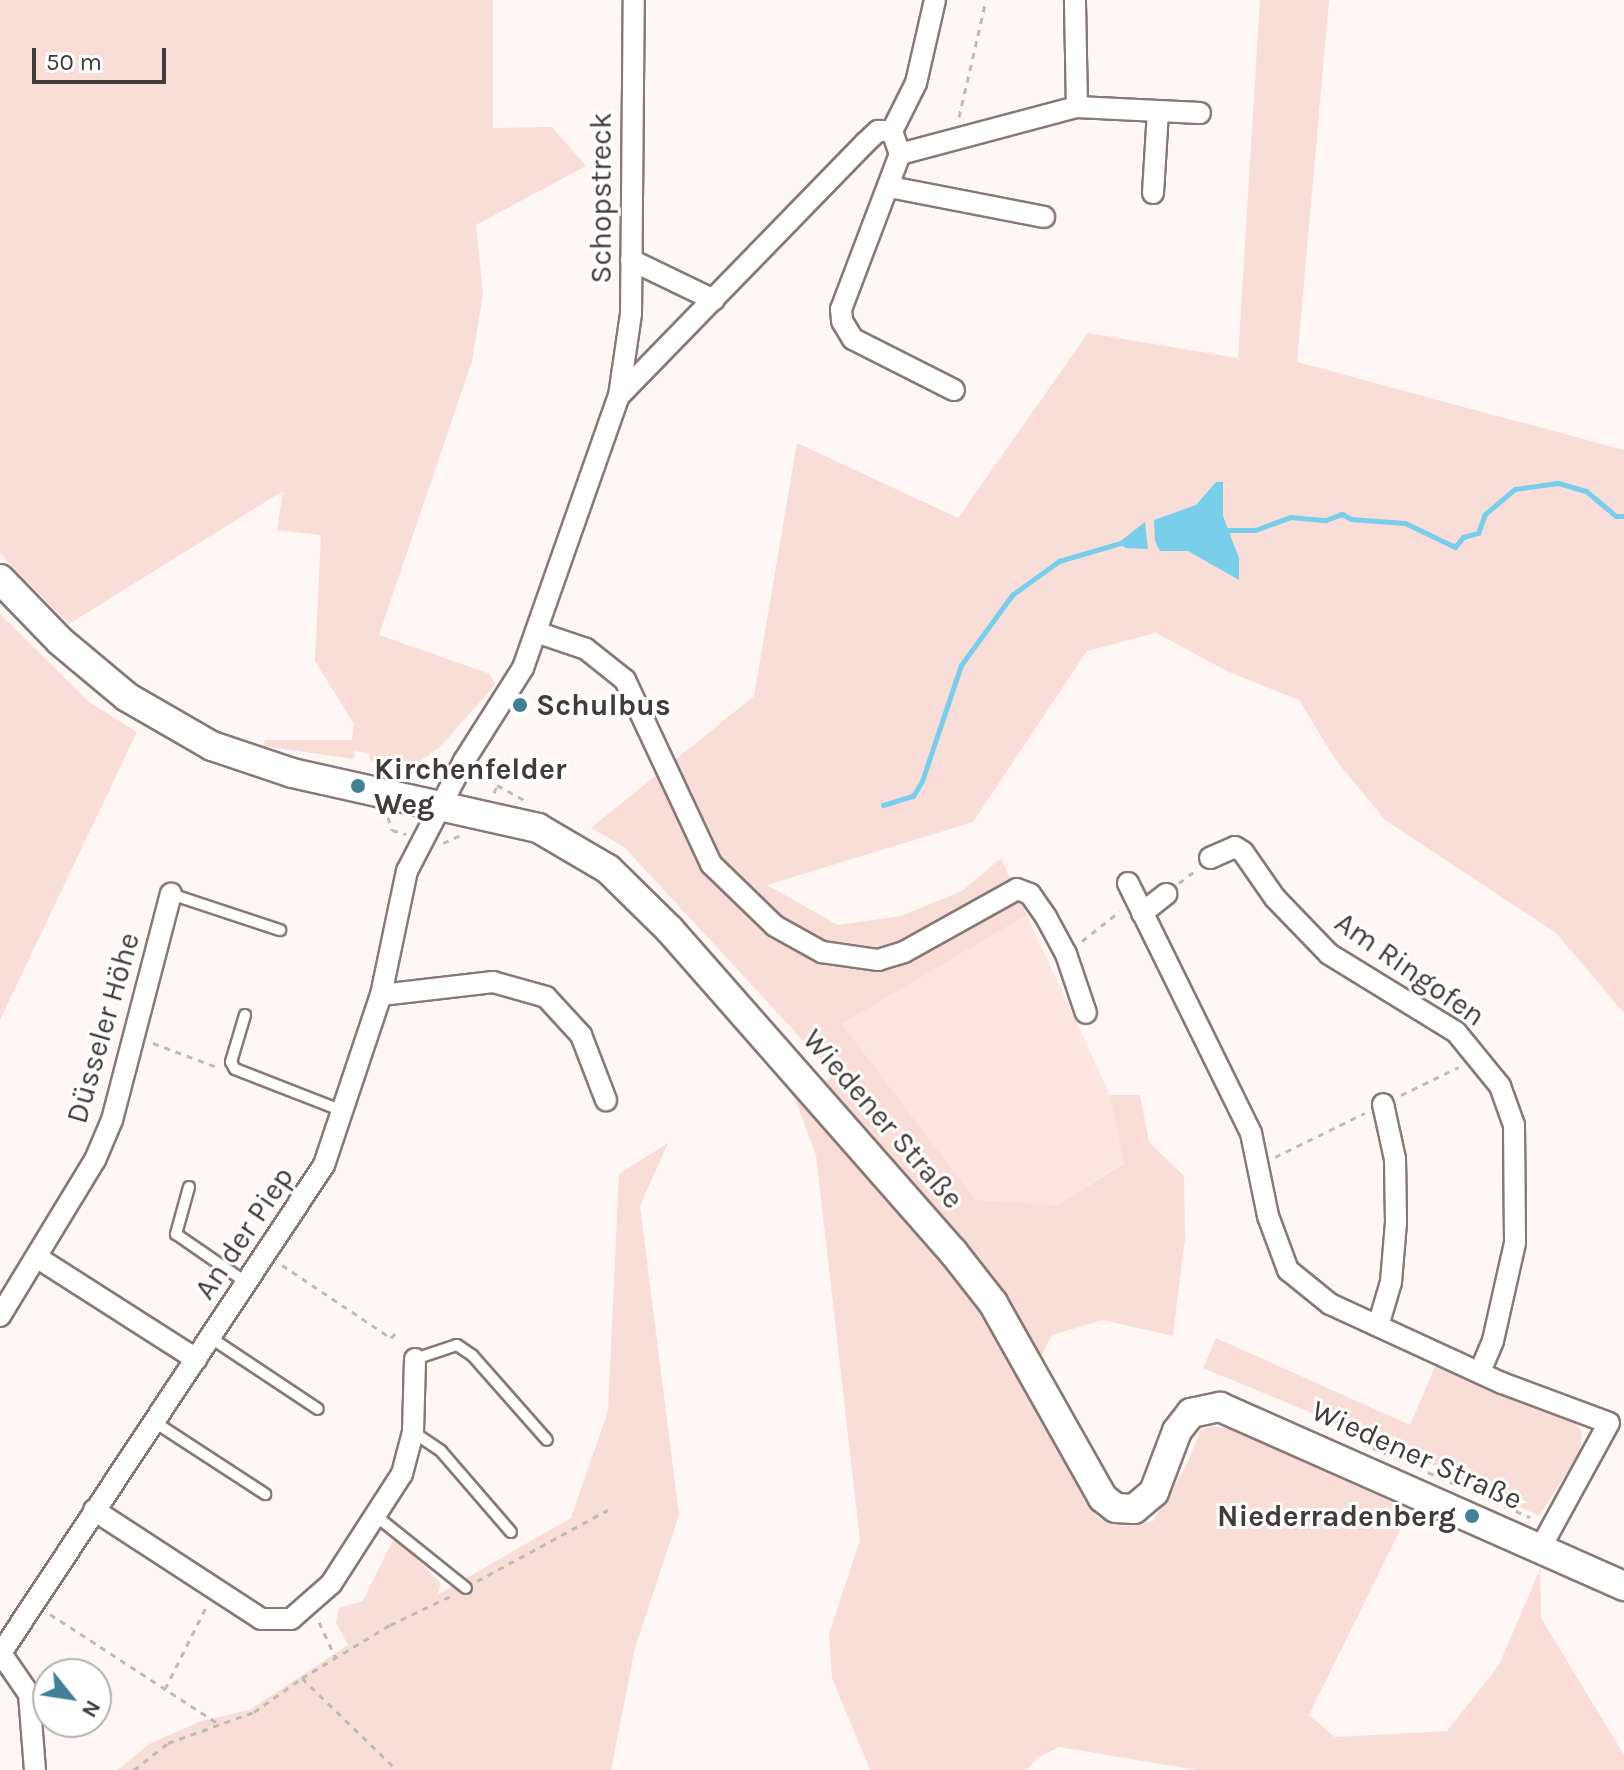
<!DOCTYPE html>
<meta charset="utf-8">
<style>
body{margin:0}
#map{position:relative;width:1624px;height:1770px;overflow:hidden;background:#fef7f6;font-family:Karla,sans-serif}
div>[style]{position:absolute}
.built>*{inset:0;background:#ffe5e2}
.green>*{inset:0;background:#f9ddd9}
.water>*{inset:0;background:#79cfeb}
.stream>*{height:5px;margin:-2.5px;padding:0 2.5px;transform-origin:2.5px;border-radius:2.5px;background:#79cfeb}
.path>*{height:3px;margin-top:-1.5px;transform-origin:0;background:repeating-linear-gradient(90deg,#c0b9b8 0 6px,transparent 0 12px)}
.roads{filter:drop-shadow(2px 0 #877976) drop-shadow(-2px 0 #877976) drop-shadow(0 2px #877976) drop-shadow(0 -2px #877976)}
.lane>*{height:10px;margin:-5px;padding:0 5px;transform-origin:5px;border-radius:5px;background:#fff}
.street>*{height:20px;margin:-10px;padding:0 10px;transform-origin:10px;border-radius:10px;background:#fff}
.secondary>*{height:28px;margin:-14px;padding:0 14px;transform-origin:14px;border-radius:14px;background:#fff}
.dots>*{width:22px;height:22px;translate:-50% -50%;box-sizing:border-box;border:4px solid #fff;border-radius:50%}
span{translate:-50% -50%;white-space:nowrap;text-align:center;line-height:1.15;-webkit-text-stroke:6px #fff;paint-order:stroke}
.street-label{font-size:30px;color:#413b3a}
.poi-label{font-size:30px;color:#413b3a;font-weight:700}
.left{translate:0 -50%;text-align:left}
.right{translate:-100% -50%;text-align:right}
.north{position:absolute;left:32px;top:1658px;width:80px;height:80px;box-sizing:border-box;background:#fff;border:2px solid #b3b1b0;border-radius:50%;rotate:120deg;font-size:22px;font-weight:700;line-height:32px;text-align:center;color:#413b3a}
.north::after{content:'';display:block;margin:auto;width:28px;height:36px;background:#428195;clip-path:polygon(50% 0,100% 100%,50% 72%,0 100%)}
.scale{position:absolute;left:32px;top:48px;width:134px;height:36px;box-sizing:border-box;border:4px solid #413b3a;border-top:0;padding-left:10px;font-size:24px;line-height:28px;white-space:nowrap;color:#413b3a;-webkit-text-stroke:6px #fff;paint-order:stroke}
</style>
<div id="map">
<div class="built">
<i style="clip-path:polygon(1027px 915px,1110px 1095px,1124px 1162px,1058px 1205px,976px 1200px,842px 1024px)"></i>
</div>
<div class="green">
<i style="clip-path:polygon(0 0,493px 0,493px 128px,552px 127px,586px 166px,476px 225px,483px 294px,472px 361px,379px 635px,490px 674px,495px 685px,440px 747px,410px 768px,370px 761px,369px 753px,355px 751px,354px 759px,263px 746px,265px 740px,352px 740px,354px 724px,315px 661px,321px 535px,277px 530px,283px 491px,69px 624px,0 554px)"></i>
<i style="clip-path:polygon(1260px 0,1329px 0,1297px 362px,1624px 450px,1624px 1013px,1556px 933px,1385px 820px,1335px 759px,1299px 700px,1229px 672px,1156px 633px,1087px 651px,973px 822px,767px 885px,838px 925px,901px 916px,962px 891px,1001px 858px,1027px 915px,842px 1024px,976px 1200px,1058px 1205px,1124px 1163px,1110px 1095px,1140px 1095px,1149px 1142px,1184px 1176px,1185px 1239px,1173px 1336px,1103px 1320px,1052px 1335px,1025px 1388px,1098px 1518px,1124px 1526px,1153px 1521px,1186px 1466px,1200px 1431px,1211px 1426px,1231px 1429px,1410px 1510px,1309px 1715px,1335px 1737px,1447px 1731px,1499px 1665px,1540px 1569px,1541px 1618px,1624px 1755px,1624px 1770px,1196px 1770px,1059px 1747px,1037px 1758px,1026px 1770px,870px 1770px,832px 1678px,829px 1634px,860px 1540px,816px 1155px,795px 1099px,835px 1075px,624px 847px,591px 828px,754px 696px,797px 443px,958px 518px,1088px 333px,1238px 358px)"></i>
<i style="clip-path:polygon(0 614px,89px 702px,137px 732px,0 1020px)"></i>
<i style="clip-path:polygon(668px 1143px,640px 1206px,679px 1515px,635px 1648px,611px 1770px,118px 1770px,149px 1744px,201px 1721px,249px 1710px,348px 1645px,336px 1623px,339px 1608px,363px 1601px,395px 1536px,441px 1584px,437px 1595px,571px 1518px,608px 1411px,619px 1174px)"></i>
<i style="clip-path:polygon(1216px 1338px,1410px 1425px,1437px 1362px,1495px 1393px,1570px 1418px,1582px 1431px,1580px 1452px,1539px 1516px,1406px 1452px,1203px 1368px)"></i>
</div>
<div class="water">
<i style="clip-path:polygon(1216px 482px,1223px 482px,1223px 516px,1239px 558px,1239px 580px,1188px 551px,1160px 551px,1155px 541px,1154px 520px,1196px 505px)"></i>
<i style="clip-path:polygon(1145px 522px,1148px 549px,1126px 548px,1118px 543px)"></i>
</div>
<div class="stream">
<i style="left:1225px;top:530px;width:30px"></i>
<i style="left:1255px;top:530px;width:37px;rotate:-20deg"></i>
<i style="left:1290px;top:517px;width:36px;rotate:5deg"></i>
<i style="left:1326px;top:520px;width:17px;rotate:-21deg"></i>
<i style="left:1342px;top:514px;width:10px;rotate:29deg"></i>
<i style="left:1351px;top:519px;width:54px;rotate:4.2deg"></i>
<i style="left:1405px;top:523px;width:55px;rotate:25.6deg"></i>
<i style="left:1455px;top:547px;width:13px;rotate:-51deg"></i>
<i style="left:1463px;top:537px;width:16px;rotate:-15deg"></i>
<i style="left:1478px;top:533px;width:20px;rotate:-70deg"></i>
<i style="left:1485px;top:514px;width:39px;rotate:-40deg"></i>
<i style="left:1515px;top:489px;width:43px;rotate:-7.9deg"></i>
<i style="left:1558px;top:483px;width:29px;rotate:16deg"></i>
<i style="left:1586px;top:491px;width:39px;rotate:40deg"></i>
<i style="left:1616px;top:516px;width:8px"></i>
<i style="left:883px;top:805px;width:31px;rotate:-17deg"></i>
<i style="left:913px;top:796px;width:17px;rotate:-59deg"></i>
<i style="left:922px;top:781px;width:122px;rotate:-71.4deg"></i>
<i style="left:961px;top:665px;width:87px;rotate:-53.9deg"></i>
<i style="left:1012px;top:595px;width:58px;rotate:-35.9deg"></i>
<i style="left:1059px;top:561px;width:68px;rotate:-16.3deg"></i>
</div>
<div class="path">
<i style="left:959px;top:117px;width:120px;rotate:-77deg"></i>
<i style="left:494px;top:793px;width:9px;rotate:-69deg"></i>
<i style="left:497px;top:785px;width:31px;rotate:29deg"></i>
<i style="left:388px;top:817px;width:14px;rotate:73deg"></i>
<i style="left:392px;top:830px;width:15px;rotate:16deg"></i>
<i style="left:443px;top:843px;width:20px;rotate:-24deg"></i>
<i style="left:1179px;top:883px;width:20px;rotate:-37deg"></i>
<i style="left:1082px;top:941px;width:48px;rotate:-38.3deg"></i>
<i style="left:153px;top:1043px;width:68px;rotate:20.6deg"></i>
<i style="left:1401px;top:1095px;width:64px;rotate:-25.8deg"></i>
<i style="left:1275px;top:1157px;width:100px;rotate:-26.1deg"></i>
<i style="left:282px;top:1265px;width:131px;rotate:33.8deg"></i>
<i style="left:391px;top:1338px;width:9px;rotate:-49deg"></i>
<i style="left:1362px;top:1443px;width:184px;rotate:23.8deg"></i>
<i style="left:477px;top:1581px;width:149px;rotate:-28.5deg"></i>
<i style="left:50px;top:1614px;width:203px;rotate:33.1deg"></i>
<i style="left:319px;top:1622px;width:38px;rotate:65deg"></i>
<i style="left:302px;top:1678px;width:103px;rotate:-31.1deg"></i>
<i style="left:390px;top:1625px;width:70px;rotate:-25.5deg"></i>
<i style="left:165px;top:1689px;width:92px;rotate:-63.4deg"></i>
<i style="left:134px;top:1770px;width:43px;rotate:-38.5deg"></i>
<i style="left:168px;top:1743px;width:91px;rotate:-19.8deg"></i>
<i style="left:254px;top:1712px;width:59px;rotate:-35.3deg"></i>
<i style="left:302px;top:1678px;width:132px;rotate:44.1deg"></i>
</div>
<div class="roads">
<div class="lane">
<i style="left:171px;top:894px;width:115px;rotate:18.3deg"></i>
<i style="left:245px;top:1015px;width:49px;rotate:106.6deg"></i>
<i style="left:231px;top:1062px;width:8px;rotate:60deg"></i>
<i style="left:235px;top:1069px;width:116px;rotate:21.3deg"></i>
<i style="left:189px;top:1187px;width:49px;rotate:105.5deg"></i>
<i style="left:176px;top:1234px;width:86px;rotate:34.6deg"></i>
<i style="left:211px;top:1338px;width:128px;rotate:33.6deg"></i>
<i style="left:415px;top:1359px;width:44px;rotate:-18.4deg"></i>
<i style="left:457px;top:1345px;width:18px;rotate:34deg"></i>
<i style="left:472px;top:1355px;width:113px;rotate:48.6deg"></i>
<i style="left:153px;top:1421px;width:134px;rotate:33.1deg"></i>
<i style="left:413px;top:1432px;width:34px;rotate:34deg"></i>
<i style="left:441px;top:1451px;width:107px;rotate:49.2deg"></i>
<i style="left:376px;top:1516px;width:115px;rotate:38.7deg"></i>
</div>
<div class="street">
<i style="left:1077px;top:107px;width:123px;rotate:2.8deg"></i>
<i style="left:892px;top:131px;width:24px;rotate:71deg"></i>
<i style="left:900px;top:154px;width:183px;rotate:-14.9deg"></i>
<i style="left:1077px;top:107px;width:107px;rotate:-91.1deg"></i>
<i style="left:892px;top:131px;width:54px;rotate:-63.4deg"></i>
<i style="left:916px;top:83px;width:85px;rotate:-77.1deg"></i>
<i style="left:900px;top:154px;width:166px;rotate:110.8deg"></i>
<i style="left:841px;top:309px;width:12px;rotate:85deg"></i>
<i style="left:842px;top:321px;width:21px;rotate:59deg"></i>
<i style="left:853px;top:339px;width:113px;rotate:26.8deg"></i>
<i style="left:890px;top:187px;width:157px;rotate:11deg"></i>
<i style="left:1153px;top:193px;width:82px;rotate:-86.5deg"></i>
<i style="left:631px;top:260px;width:92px;rotate:25.7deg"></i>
<i style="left:619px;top:396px;width:83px;rotate:-81.7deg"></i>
<i style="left:631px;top:314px;width:314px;rotate:-89.5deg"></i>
<i style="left:536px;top:632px;width:53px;rotate:18.8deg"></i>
<i style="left:586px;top:649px;width:50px;rotate:38.5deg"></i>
<i style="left:625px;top:680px;width:203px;rotate:64.9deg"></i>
<i style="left:711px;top:864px;width:89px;rotate:44.1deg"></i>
<i style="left:775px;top:926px;width:54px;rotate:29deg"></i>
<i style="left:822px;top:952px;width:57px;rotate:8.1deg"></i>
<i style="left:878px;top:960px;width:27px;rotate:-17deg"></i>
<i style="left:904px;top:952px;width:129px;rotate:-29.1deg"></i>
<i style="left:1017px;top:889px;width:14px;rotate:21deg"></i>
<i style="left:1030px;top:894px;width:28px;rotate:55deg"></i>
<i style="left:1046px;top:917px;width:42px;rotate:61.6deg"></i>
<i style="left:1066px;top:954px;width:62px;rotate:71.3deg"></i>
<i style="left:1210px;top:858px;width:27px;rotate:-24deg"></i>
<i style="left:1235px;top:847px;width:9px;rotate:32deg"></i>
<i style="left:1243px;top:852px;width:56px;rotate:55.2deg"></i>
<i style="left:1275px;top:898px;width:78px;rotate:46deg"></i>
<i style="left:1329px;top:954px;width:149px;rotate:31.6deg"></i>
<i style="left:1456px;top:1032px;width:70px;rotate:50.8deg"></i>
<i style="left:1500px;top:1086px;width:41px;rotate:70.3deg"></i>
<i style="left:1514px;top:1125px;width:118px;rotate:89.5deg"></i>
<i style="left:1515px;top:1243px;width:100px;rotate:102.7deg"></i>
<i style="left:1493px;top:1341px;width:33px;rotate:113deg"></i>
<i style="left:1128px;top:883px;width:279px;rotate:63.8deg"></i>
<i style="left:1251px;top:1133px;width:85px;rotate:78.4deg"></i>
<i style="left:1268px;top:1216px;width:58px;rotate:69.7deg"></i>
<i style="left:1288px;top:1270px;width:54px;rotate:39deg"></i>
<i style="left:1330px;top:1304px;width:189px;rotate:24.7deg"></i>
<i style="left:1502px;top:1383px;width:114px;rotate:20.5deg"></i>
<i style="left:1142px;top:913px;width:31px;rotate:-38deg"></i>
<i style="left:381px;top:995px;width:113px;rotate:-6.6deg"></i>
<i style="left:493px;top:982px;width:55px;rotate:15.8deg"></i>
<i style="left:546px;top:997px;width:52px;rotate:47.4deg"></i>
<i style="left:581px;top:1035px;width:70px;rotate:69deg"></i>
<i style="left:38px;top:1258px;width:188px;rotate:32.6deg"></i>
<i style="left:0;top:1316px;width:183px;rotate:-58.7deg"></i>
<i style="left:95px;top:1160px;width:43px;rotate:-67deg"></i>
<i style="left:112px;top:1120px;width:234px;rotate:-75.4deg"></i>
<i style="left:1378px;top:1326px;width:46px;rotate:-73.5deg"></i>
<i style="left:1391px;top:1282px;width:60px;rotate:-85.2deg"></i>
<i style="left:1396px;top:1222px;width:63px;rotate:-90.9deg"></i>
<i style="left:1395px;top:1159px;width:56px;rotate:-102.3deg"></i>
<i style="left:94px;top:1510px;width:199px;rotate:33.1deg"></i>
<i style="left:261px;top:1619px;width:30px"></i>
<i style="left:291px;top:1619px;width:53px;rotate:-41.2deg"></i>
<i style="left:331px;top:1584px;width:131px;rotate:-57.2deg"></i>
<i style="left:402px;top:1474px;width:43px;rotate:-75.3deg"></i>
<i style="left:413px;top:1432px;width:73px;rotate:-88.4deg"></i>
<i style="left:1541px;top:1547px;width:141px;rotate:-61.3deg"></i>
<i style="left:0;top:1652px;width:51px;rotate:55.4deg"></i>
<i style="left:29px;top:1694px;width:76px;rotate:85.5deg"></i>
<i style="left:1px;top:1653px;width:585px;rotate:-56.5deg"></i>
<i style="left:324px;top:1165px;width:179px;rotate:-71.5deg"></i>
<i style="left:381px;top:995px;width:127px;rotate:-78.2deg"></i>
<i style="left:407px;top:871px;width:124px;rotate:-62.6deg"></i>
<i style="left:464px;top:761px;width:110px;rotate:-57.6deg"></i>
<i style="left:523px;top:668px;width:288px;rotate:-70.6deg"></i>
<i style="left:619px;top:396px;width:353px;rotate:-45.8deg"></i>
<i style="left:865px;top:143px;width:18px;rotate:-43deg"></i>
<i style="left:878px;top:131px;width:14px"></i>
</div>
<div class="secondary">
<i style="left:0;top:579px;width:86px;rotate:45.9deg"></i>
<i style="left:60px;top:641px;width:87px;rotate:39.9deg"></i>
<i style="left:127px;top:697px;width:98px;rotate:30deg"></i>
<i style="left:212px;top:746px;width:84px;rotate:18.6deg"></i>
<i style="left:292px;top:773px;width:252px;rotate:12.6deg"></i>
<i style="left:538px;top:828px;width:81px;rotate:30.4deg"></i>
<i style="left:608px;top:869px;width:87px;rotate:44.5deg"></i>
<i style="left:670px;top:930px;width:429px;rotate:48.7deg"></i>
<i style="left:953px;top:1252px;width:65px;rotate:51.9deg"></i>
<i style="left:993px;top:1303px;width:224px;rotate:60.6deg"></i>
<i style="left:1103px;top:1498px;width:16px;rotate:38deg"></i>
<i style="left:1116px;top:1508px;width:18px;rotate:3deg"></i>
<i style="left:1134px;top:1509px;width:26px;rotate:-40deg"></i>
<i style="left:1154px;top:1492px;width:65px;rotate:-69.3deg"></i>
<i style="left:1177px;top:1431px;width:23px;rotate:-52deg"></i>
<i style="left:1191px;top:1413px;width:30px;rotate:-12deg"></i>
<i style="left:1220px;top:1407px;width:442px;rotate:23.9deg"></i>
</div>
</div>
<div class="dots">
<i style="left:520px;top:705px;background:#428195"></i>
<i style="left:358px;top:786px;background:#428195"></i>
<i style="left:1472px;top:1516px;background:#428195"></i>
</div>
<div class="street-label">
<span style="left:601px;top:198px;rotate:-90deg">Schopstreck</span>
<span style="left:1410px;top:969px;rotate:35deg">Am Ringofen</span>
<span style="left:103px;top:1028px;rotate:-74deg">Düsseler Höhe</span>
<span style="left:883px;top:1119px;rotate:49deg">Wiedener Straße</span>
<span style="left:244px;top:1233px;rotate:-56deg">An der Piep</span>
<span style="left:1417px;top:1455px;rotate:24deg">Wiedener Straße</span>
</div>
<div class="poi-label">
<span class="left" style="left:536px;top:705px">Schulbus</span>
<span class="left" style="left:374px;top:786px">Kirchenfelder<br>Weg</span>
<span class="right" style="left:1456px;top:1516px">Niederradenberg</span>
</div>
<div class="north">N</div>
<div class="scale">50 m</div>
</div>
